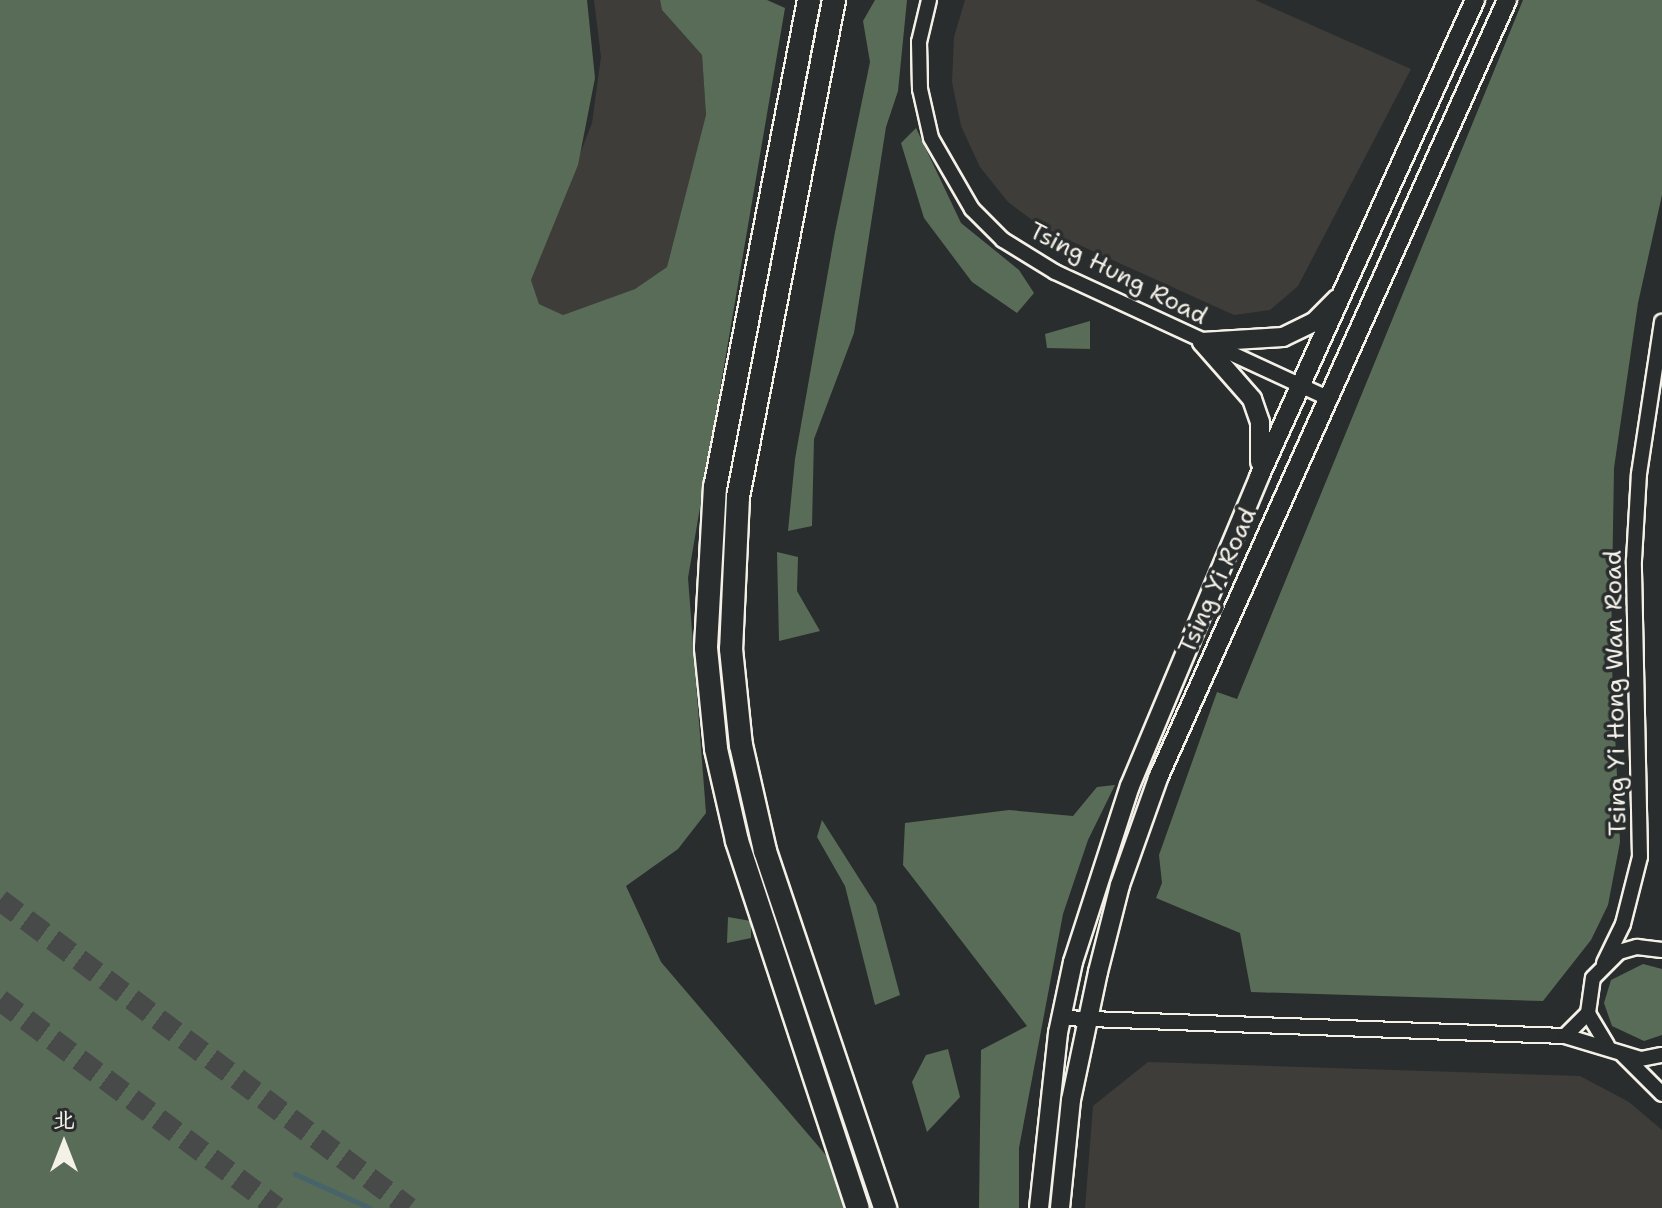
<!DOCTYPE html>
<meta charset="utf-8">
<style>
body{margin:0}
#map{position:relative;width:1662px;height:1208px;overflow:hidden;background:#2a2d2e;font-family:"Shantell Sans","LXGW WenKai TC",sans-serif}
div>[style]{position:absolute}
.built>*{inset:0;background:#3e3d39}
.green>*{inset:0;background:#596c57}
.stream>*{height:5px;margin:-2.5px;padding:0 2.5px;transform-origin:2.5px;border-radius:2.5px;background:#47646b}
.highway-tunnel>*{height:22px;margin-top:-11px;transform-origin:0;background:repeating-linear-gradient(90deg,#484a4a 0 22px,transparent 0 33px)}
.roads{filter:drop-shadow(2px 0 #f4f1e8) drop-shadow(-2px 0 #f4f1e8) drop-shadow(0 2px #f4f1e8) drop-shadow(0 -2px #f4f1e8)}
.minor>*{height:14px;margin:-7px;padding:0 7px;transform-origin:7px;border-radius:7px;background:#2a2d2e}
.major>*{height:18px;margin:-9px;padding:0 9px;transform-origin:9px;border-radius:9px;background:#2a2d2e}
.highway>*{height:22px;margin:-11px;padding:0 11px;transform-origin:11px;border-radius:11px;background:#2a2d2e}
span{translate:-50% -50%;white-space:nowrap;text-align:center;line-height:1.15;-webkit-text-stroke:7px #2a2d2e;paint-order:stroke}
.street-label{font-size:24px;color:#f4f1e8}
.north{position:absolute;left:24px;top:1104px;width:80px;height:80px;-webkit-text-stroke:6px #2a2d2e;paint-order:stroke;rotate:0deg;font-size:22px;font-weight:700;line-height:32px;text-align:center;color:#f4f1e8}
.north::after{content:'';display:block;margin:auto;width:28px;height:36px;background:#f4f1e8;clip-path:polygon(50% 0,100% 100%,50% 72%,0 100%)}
</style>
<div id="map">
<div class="built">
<i style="clip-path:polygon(594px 0,660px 0,662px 10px,702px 55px,706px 116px,667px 267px,635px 289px,563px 315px,539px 304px,531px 280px,592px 123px,601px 57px)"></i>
<i style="clip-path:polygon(965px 0,1255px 0,1411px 69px,1298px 286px,1270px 310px,1234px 315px,1044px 229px,1008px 202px,980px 167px,961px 126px,952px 82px,954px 37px)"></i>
<i style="clip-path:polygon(1148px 1062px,1580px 1076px,1629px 1102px,1662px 1130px,1662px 1208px,1085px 1208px,1093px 1106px)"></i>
</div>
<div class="green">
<i style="clip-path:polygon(0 0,587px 0,595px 78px,578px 165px,531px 280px,539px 304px,563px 315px,635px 289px,667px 267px,706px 115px,702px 55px,662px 10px,660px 0,767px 0,785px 8px,688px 578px,706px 813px,678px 849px,626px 886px,661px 962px,871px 1208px,0 1208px)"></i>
<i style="clip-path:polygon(875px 0,907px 0,898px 91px,886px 127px,854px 333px,814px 439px,812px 526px,788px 531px,795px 459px,835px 232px,870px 62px,863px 21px)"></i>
<i style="clip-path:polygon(1523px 0,1662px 0,1662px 195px,1638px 303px,1614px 468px,1611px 648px,1620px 644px,1624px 664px,1612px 667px,1620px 842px,1608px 905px,1591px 940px,1543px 1001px,1251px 992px,1240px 933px,1156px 898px,1162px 883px,1159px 855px,1217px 692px,1237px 699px)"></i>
<i style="clip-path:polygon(916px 128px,961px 223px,1019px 270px,1034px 293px,1017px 313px,972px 282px,924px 218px,901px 143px)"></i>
<i style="clip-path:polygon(1090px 321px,1090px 349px,1047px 348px,1045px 334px)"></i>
<i style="clip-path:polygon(777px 552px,798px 557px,797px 591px,820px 631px,779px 641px)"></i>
<i style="clip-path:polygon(1115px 785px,1088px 840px,1063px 914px,1019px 1148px,1019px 1208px,979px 1208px,981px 1050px,1027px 1026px,903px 865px,905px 823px,1009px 810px,1073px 816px,1097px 787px)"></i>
<i style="clip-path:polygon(822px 820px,876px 905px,900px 995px,875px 1005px,845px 886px,817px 837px)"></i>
<i style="clip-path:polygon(728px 917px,751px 921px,751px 938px,727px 943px)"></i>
<i style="clip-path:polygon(1643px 964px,1662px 969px,1662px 1035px,1644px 1041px,1612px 1026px,1604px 1003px,1611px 980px)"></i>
<i style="clip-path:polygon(948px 1049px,960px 1097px,927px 1132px,912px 1082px,926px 1055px)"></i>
</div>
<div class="stream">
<i style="left:295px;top:1174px;width:82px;rotate:24.4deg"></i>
</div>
<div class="highway-tunnel">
<i style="left:0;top:900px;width:512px;rotate:36.98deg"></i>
<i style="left:0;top:1000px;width:346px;rotate:36.9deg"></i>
</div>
<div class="roads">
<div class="minor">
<i style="left:929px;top:0;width:43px;rotate:103.4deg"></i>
<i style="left:919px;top:42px;width:47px;rotate:88.8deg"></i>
<i style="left:920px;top:89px;width:50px;rotate:77.3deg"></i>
<i style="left:931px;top:138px;width:82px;rotate:60deg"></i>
<i style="left:972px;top:209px;width:44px;rotate:45deg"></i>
<i style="left:1003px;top:240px;width:61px;rotate:31.6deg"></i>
<i style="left:1055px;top:272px;width:298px;rotate:24.8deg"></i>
<i style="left:1604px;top:963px;width:43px;rotate:-64deg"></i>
<i style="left:1623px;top:924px;width:69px;rotate:-75.8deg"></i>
<i style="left:1640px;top:857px;width:297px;rotate:-91.2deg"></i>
<i style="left:1634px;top:560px;width:86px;rotate:-86.7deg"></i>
<i style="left:1639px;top:474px;width:154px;rotate:-81.4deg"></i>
<i style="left:1062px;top:1018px;width:503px;rotate:2.05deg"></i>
<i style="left:1565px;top:1036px;width:79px;rotate:16.8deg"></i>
<i style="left:1641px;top:1059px;width:21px;rotate:-11deg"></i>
<i style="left:1565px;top:1036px;width:33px;rotate:-45deg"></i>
<i style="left:1607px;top:1045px;width:37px;rotate:-121deg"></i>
<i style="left:1588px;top:1013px;width:35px;rotate:-82deg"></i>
<i style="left:1593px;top:978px;width:37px;rotate:-45deg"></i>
<i style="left:1619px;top:952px;width:19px;rotate:-16deg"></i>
<i style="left:1637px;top:947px;width:25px;rotate:7deg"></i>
<i style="left:1623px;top:1055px;width:55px;rotate:45deg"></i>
</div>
<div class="major">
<i style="left:1202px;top:342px;width:81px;rotate:-3.5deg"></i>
<i style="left:1283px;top:337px;width:34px;rotate:-26deg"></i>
<i style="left:1314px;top:322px;width:33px;rotate:-45deg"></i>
<i style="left:1202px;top:342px;width:76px;rotate:48.7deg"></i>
<i style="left:1252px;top:399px;width:24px;rotate:71deg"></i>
<i style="left:1260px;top:422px;width:40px;rotate:90deg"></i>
<i style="left:1039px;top:1208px;width:176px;rotate:-83.8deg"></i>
<i style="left:1058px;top:1033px;width:73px;rotate:-78.1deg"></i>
<i style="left:1073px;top:962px;width:185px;rotate:-72.1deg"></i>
<i style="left:1130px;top:786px;width:335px;rotate:-67.3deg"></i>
<i style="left:1259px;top:477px;width:524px;rotate:-65.64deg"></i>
<i style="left:1060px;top:1208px;width:109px;rotate:-84.2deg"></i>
<i style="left:1071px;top:1100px;width:131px;rotate:-78.1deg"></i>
<i style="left:1098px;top:972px;width:90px;rotate:-75.8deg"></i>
<i style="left:1120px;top:885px;width:114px;rotate:-70.4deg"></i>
<i style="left:1158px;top:778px;width:853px;rotate:-65.84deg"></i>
</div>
<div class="highway">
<i style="left:809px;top:0;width:495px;rotate:100.9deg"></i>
<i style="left:715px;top:486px;width:162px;rotate:93.2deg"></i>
<i style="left:706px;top:648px;width:101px;rotate:84.3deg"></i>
<i style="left:716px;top:749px;width:94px;rotate:77.1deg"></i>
<i style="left:737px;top:841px;width:386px;rotate:71.8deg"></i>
<i style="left:834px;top:0;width:506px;rotate:100.93deg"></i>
<i style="left:738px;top:497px;width:152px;rotate:92.6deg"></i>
<i style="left:731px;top:649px;width:97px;rotate:84.1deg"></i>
<i style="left:741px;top:745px;width:109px;rotate:77.2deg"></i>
<i style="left:765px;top:851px;width:377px;rotate:71.4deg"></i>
</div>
</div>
<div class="street-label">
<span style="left:1118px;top:274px;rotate:27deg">Tsing Hung Road</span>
<span style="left:1218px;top:581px;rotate:-66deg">Tsing Yi Road</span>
<span style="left:1616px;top:693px;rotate:-91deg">Tsing Yi Hong Wan Road</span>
</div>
<div class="north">北</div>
</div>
